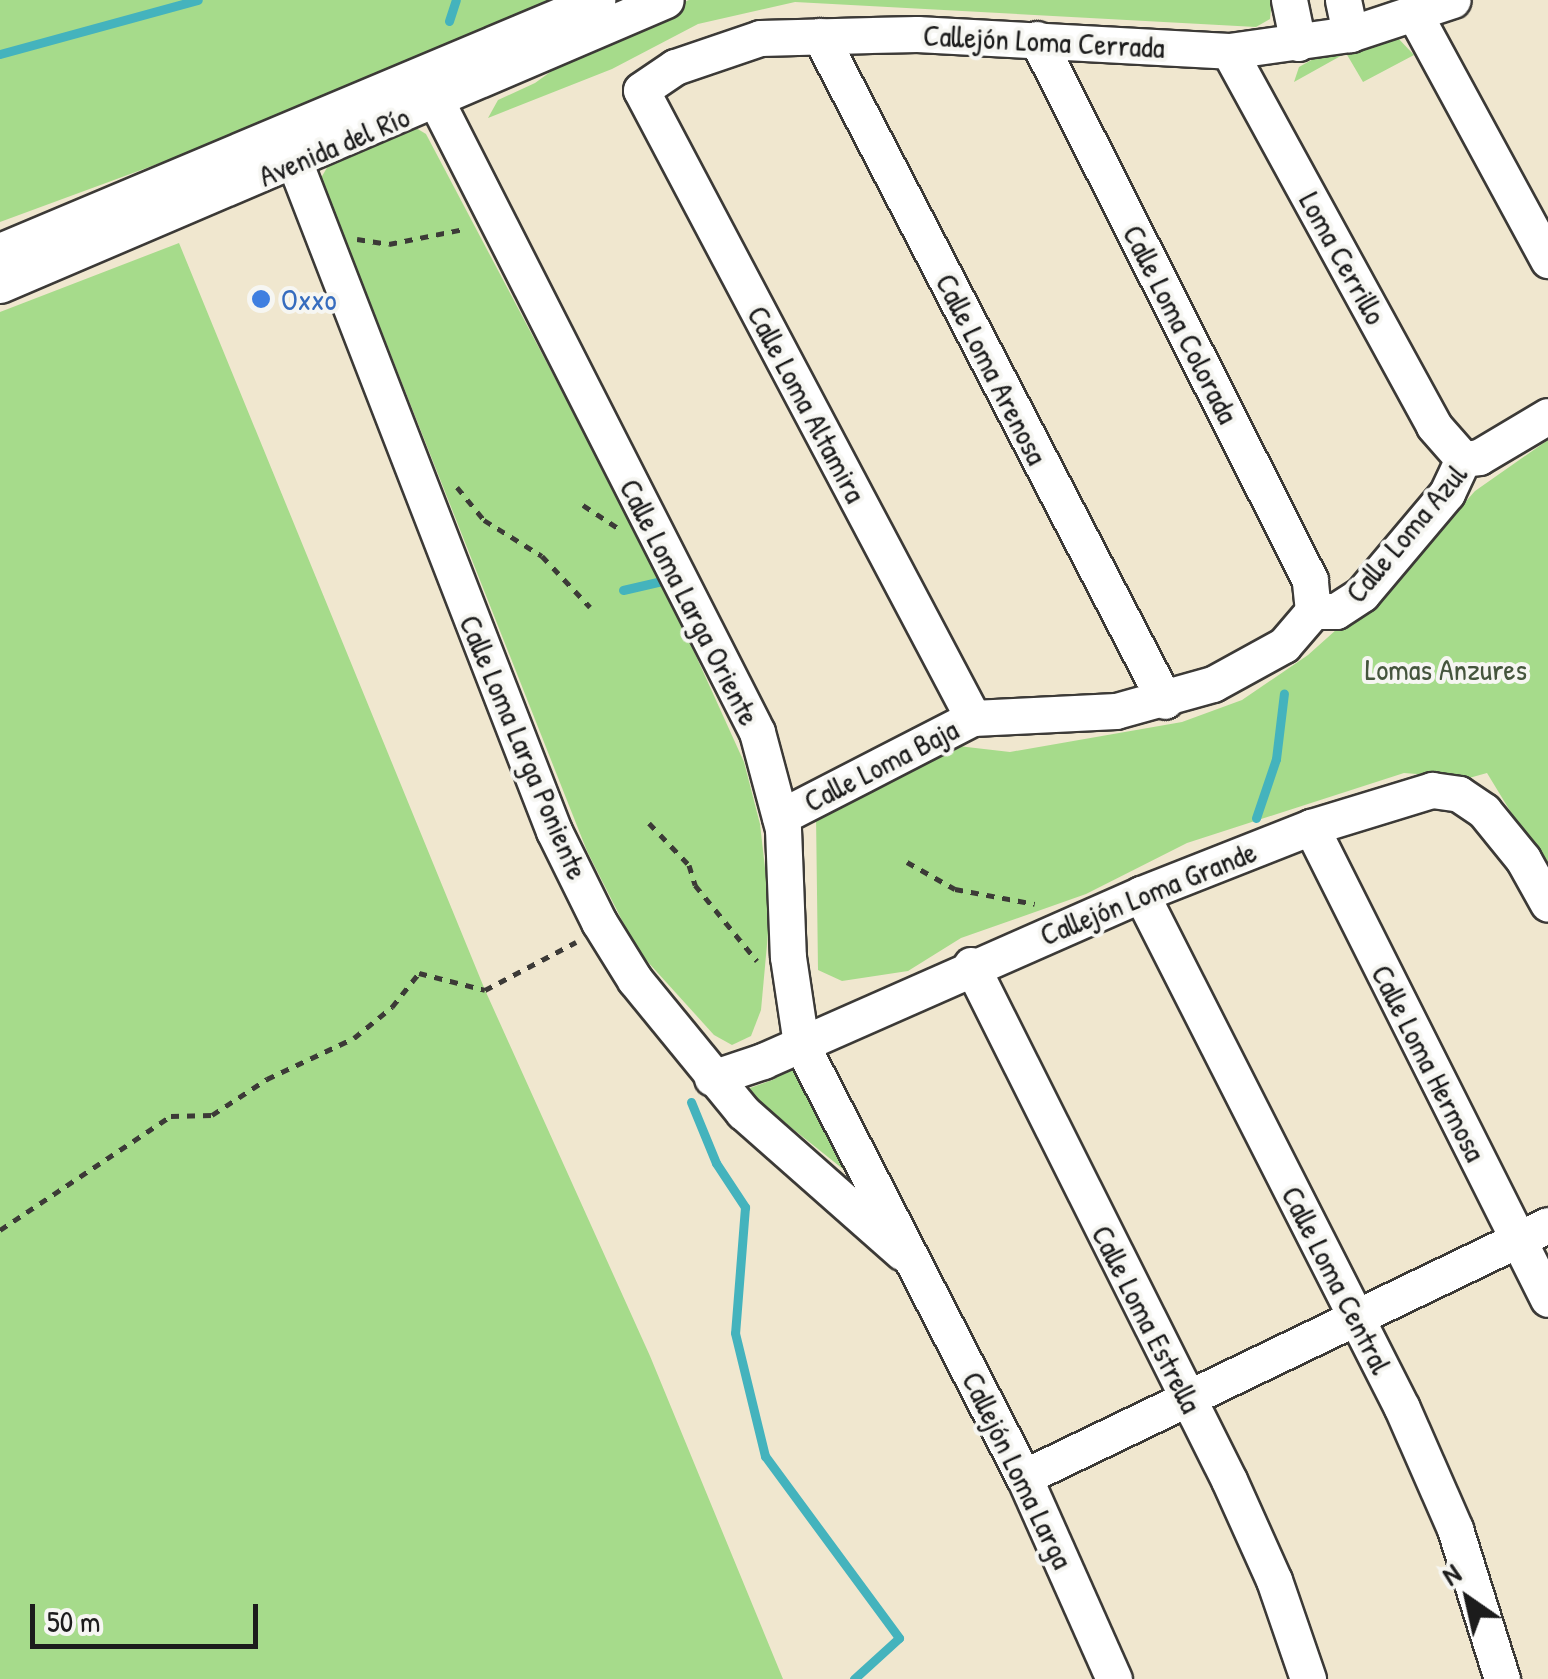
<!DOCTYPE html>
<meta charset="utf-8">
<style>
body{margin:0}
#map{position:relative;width:1548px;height:1679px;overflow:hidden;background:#f0e7cf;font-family:"Patrick Hand",sans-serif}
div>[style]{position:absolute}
.green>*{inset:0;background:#a6db8b}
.stream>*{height:9px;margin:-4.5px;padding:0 4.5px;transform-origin:4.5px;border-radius:4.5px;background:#44b3bd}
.path>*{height:5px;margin-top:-2.5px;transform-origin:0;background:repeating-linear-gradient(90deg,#3c3a37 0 8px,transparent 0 16px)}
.roads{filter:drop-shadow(2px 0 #3c3a37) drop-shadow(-2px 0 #3c3a37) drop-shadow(0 2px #3c3a37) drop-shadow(0 -2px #3c3a37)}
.minor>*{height:35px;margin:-17.5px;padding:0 17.5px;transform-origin:17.5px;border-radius:17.5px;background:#fff}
.dots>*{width:28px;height:28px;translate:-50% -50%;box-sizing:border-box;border:5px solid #f6f6f2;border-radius:50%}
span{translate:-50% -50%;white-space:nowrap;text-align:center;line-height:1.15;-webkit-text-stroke:8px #f6f6f2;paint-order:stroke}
.street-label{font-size:30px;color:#1c1c1c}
.shop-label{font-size:30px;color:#366cbe}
.left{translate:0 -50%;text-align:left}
.park-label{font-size:30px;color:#45553d}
.north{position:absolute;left:1418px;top:1549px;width:100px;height:100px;-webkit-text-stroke:8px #f6f6f2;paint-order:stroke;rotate:326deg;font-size:28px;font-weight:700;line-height:40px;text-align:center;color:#1c1c1c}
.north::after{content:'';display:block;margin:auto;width:35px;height:45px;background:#1c1c1c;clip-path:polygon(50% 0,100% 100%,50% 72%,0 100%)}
.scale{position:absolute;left:30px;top:1604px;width:228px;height:45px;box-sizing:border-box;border:5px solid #1c1c1c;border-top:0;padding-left:12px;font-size:30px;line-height:35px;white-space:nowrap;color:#1c1c1c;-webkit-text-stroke:8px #f6f6f2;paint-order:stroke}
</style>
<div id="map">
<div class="green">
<i style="clip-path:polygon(0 0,557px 0,209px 145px,0 222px)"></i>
<i style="clip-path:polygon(689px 0,1270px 0,1271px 8px,1270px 19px,1256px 27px,795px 2px,698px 24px,612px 69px,488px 118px,498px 100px,535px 83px,596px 39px)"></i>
<i style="clip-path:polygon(1396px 36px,1414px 55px,1363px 82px,1346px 53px,1294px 82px,1299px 67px,1315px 58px)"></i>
<i style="clip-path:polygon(416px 128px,426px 134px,662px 581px,744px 762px,760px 824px,770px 912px,761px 1010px,751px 1036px,732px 1045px,714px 1035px,637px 950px,587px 851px,321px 178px,332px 159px)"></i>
<i style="clip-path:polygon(179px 243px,485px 990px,650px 1356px,783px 1679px,0 1679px,0 312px)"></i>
<i style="clip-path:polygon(1548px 440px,1548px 873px,1487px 773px,1469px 778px,1404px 773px,1187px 843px,1086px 894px,961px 938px,908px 971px,842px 981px,818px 970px,816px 815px,958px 746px,1010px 752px,1182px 722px,1242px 700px,1308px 655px,1412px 562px,1475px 491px)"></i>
<i style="clip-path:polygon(788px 1062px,849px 1166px,848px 1173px,753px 1097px,750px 1088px,775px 1079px)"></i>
</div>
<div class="stream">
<i style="left:449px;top:21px;width:22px;rotate:-72deg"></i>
<i style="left:0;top:54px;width:205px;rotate:-15.3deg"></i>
<i style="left:623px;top:590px;width:40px;rotate:-13deg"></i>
<i style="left:1256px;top:818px;width:62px;rotate:-71.3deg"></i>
<i style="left:1276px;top:759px;width:66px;rotate:-83.1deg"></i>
<i style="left:691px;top:1102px;width:66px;rotate:67.7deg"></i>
<i style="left:716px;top:1163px;width:53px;rotate:56.6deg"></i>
<i style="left:745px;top:1207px;width:126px;rotate:94.5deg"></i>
<i style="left:735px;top:1333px;width:127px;rotate:76.3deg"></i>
<i style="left:765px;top:1456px;width:226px;rotate:53.6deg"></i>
<i style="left:899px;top:1638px;width:61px;rotate:137.7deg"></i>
</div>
<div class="path">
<i style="left:357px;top:239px;width:32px;rotate:9deg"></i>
<i style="left:389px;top:244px;width:76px;rotate:-11.3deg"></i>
<i style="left:457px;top:487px;width:43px;rotate:50.7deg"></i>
<i style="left:484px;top:520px;width:68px;rotate:31.8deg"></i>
<i style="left:542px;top:556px;width:70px;rotate:46.7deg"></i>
<i style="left:583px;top:505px;width:42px;rotate:33.3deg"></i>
<i style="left:649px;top:823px;width:58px;rotate:46.4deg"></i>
<i style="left:689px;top:865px;width:21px;rotate:73deg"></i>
<i style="left:695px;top:885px;width:98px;rotate:50.8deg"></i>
<i style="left:907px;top:862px;width:55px;rotate:29.4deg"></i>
<i style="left:955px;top:889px;width:81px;rotate:10.6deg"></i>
<i style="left:0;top:1230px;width:206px;rotate:-33.7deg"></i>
<i style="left:171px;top:1116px;width:41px;rotate:-1.4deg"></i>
<i style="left:212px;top:1115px;width:66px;rotate:-33.2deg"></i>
<i style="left:267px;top:1079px;width:96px;rotate:-25.2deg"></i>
<i style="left:354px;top:1038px;width:49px;rotate:-39.2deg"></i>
<i style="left:392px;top:1007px;width:43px;rotate:-51.5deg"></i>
<i style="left:419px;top:973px;width:68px;rotate:14.4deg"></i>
<i style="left:485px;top:990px;width:103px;rotate:-27.8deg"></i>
</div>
<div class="roads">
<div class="minor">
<i style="left:1289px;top:0;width:44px;rotate:78.2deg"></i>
<i style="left:1343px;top:0;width:35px;rotate:78deg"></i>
<i style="left:1415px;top:15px;width:279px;rotate:61.5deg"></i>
<i style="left:820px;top:36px;width:749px;rotate:62.58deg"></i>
<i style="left:1229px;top:51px;width:427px;rotate:61.3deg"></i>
<i style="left:1434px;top:426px;width:44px;rotate:48.7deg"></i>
<i style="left:423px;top:75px;width:737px;rotate:63.05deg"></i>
<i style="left:757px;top:732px;width:100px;rotate:75deg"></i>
<i style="left:783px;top:829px;width:128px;rotate:87.8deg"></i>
<i style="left:788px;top:957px;width:88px;rotate:81.5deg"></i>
<i style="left:801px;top:1044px;width:487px;rotate:62.8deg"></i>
<i style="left:1024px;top:1477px;width:221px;rotate:66deg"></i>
<i style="left:284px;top:135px;width:747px;rotate:68.8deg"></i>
<i style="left:554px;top:831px;width:102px;rotate:63.7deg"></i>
<i style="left:599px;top:922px;width:68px;rotate:58.2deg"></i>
<i style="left:635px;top:980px;width:171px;rotate:50.7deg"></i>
<i style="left:743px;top:1112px;width:212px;rotate:41.4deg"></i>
<i style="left:0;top:251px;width:648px;rotate:-22.8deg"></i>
<i style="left:0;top:285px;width:724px;rotate:-23.17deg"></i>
<i style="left:1463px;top:459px;width:16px;rotate:-7deg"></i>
<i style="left:1479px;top:457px;width:80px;rotate:-30.7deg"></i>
<i style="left:1313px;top:611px;width:23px"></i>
<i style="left:1336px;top:611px;width:31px;rotate:-33deg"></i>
<i style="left:1362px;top:594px;width:132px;rotate:-49.9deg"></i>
<i style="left:1447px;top:493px;width:38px;rotate:-65deg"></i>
<i style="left:973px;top:718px;width:710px;rotate:-117.86deg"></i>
<i style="left:641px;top:90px;width:41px;rotate:-34.1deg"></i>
<i style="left:675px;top:67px;width:90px;rotate:-18.8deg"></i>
<i style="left:760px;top:38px;width:157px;rotate:-1.5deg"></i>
<i style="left:917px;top:34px;width:312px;rotate:3.1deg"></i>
<i style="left:1229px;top:51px;width:122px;rotate:-8deg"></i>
<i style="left:1350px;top:34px;width:108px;rotate:-18.3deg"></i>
<i style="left:780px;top:817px;width:217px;rotate:-27.2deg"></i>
<i style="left:973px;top:718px;width:143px;rotate:-2.8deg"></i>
<i style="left:1116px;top:711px;width:101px;rotate:-15.6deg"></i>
<i style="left:1213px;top:684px;width:81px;rotate:-28.8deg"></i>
<i style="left:1284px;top:645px;width:45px;rotate:-49.5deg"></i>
<i style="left:1313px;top:611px;width:31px;rotate:-96deg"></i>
<i style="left:1310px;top:580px;width:606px;rotate:-116.78deg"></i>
<i style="left:1311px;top:827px;width:528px;rotate:63.34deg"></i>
<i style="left:1141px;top:894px;width:576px;rotate:63.08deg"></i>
<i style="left:1402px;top:1408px;width:132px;rotate:66.3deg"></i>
<i style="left:1455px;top:1529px;width:157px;rotate:72.6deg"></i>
<i style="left:971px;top:965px;width:576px;rotate:63.39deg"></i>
<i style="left:1229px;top:1480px;width:110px;rotate:65.8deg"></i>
<i style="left:1274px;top:1580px;width:105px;rotate:71deg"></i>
<i style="left:712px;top:1078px;width:54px;rotate:-18.4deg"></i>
<i style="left:763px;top:1061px;width:413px;rotate:-23.8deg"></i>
<i style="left:1141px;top:894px;width:183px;rotate:-21.5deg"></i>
<i style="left:1311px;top:827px;width:127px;rotate:-17deg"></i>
<i style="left:1432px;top:790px;width:27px;rotate:8deg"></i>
<i style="left:1459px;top:794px;width:30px;rotate:34deg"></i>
<i style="left:1484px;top:811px;width:62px;rotate:50.9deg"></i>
<i style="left:1523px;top:859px;width:51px;rotate:60.9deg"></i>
<i style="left:1024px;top:1477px;width:581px;rotate:-25.68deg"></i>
</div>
</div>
<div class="dots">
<i style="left:261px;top:299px;background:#3f7fe0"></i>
</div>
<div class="street-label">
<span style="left:1044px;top:41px;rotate:3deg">Callejón Loma Cerrada</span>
<span style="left:334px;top:146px;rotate:-23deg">Avenida del Río</span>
<span style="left:1343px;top:258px;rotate:61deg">Loma Cerrillo</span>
<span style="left:1181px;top:324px;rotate:63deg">Calle Loma Colorada</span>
<span style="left:992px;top:369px;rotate:63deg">Calle Loma Arenosa</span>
<span style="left:807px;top:404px;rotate:62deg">Calle Loma Altamira</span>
<span style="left:1406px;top:533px;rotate:-50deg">Calle Loma Azul</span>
<span style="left:690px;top:602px;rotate:63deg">Calle Loma Larga Oriente</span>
<span style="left:524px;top:747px;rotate:67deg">Calle Loma Larga Poniente</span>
<span style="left:881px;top:765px;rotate:-27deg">Calle Loma Baja</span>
<span style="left:1148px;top:893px;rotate:-22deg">Callejón Loma Grande</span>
<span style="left:1429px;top:1063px;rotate:63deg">Calle Loma Hermosa</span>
<span style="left:1337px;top:1280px;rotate:63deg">Calle Loma Central</span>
<span style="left:1147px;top:1319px;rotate:63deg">Calle Loma Estrella</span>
<span style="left:1018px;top:1470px;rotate:64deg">Callejón Loma Larga</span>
</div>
<div class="shop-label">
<span class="left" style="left:281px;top:299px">Oxxo</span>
</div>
<div class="park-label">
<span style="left:1446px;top:669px">Lomas Anzures</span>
</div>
<div class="north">N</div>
<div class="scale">50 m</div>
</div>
